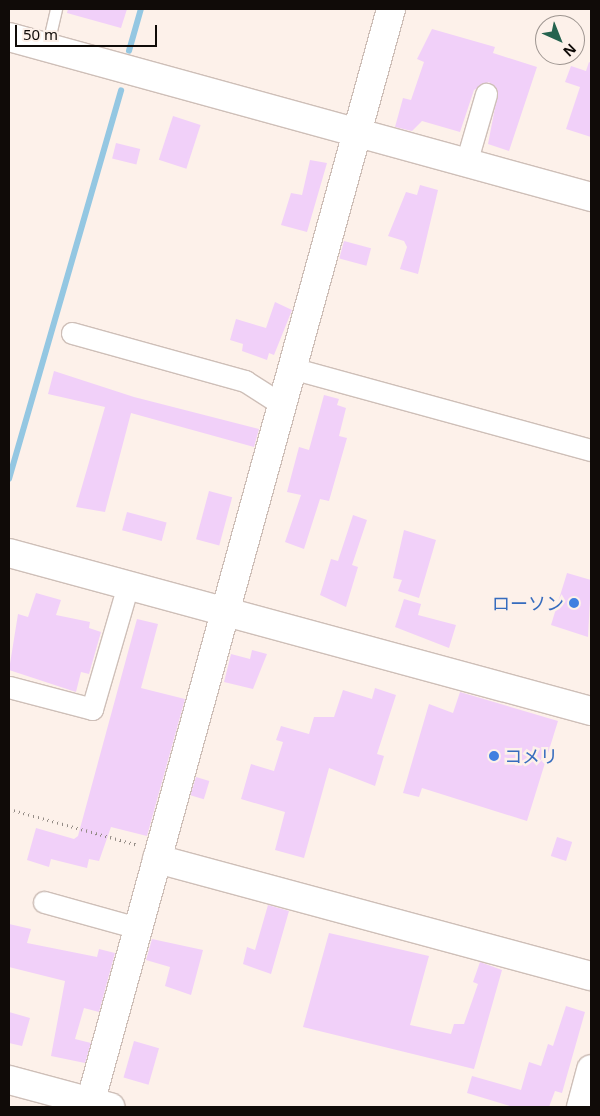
<!DOCTYPE html>
<meta charset="utf-8">
<style>
body{margin:0}
#map{position:relative;width:600px;height:1116px;overflow:hidden;background:#fdf1ea;font-family:"Noto Sans","Noto Sans JP",sans-serif}
div>[style]{position:absolute}
.stream>*{height:5.5px;margin:-2.75px;padding:0 2.75px;transform-origin:2.75px;border-radius:2.75px;background:#94c7e2}
.building>*{inset:0;background:#f1d0f9;transform-origin:0 0}
.path>*{height:3px;margin-top:-1.5px;transform-origin:0;background:repeating-linear-gradient(90deg,#948c86 0 1px,transparent 0 5px)}
.roads{filter:drop-shadow(1px 0 #cebfb8) drop-shadow(-1px 0 #cebfb8) drop-shadow(0 1px #cebfb8) drop-shadow(0 -1px #cebfb8)}
.service>*{height:11px;margin:-5.5px;padding:0 5.5px;transform-origin:5.5px;border-radius:5.5px;background:#fff}
.minor>*{height:21px;margin:-10.5px;padding:0 10.5px;transform-origin:10.5px;border-radius:10.5px;background:#fff}
.tertiary>*{height:28px;margin:-14px;padding:0 14px;transform-origin:14px;border-radius:14px;background:#fff}
.dots>*{width:14px;height:14px;translate:-50% -50%;box-sizing:border-box;border:2px solid #fdf1ea;border-radius:50%}
span{translate:-50% -50%;white-space:nowrap;text-align:center;line-height:1.15;-webkit-text-stroke:5px #fdf1ea;paint-order:stroke}
.shop-label{font-size:18px;color:#366cbe}
.right{translate:-100% -50%;text-align:right}
.left{translate:0 -50%;text-align:left}
.frame{position:absolute;inset:0;border:10px solid #100b08;pointer-events:none}
.north{position:absolute;left:535px;top:15px;width:50px;height:50px;box-sizing:border-box;background:#fdf1ea;border:1px solid #9e9590;border-radius:50%;rotate:136deg;font-size:14px;font-weight:700;line-height:20px;text-align:center;color:#100b08}
.north::after{content:'';display:block;margin:auto;width:18px;height:22px;background:#25634f;clip-path:polygon(50% 0,100% 100%,50% 72%,0 100%)}
.scale{position:absolute;left:15px;top:25px;width:142px;height:22px;box-sizing:border-box;border:2px solid #100b08;border-top:0;padding-left:6px;font-size:15px;line-height:18px;white-space:nowrap;color:#100b08;-webkit-text-stroke:4px #fdf1ea;paint-order:stroke}
</style>
<div id="map">
<div class="stream">
<i style="left:129px;top:51px;width:44px;rotate:-74.1deg"></i>
<i style="left:9px;top:479px;width:404px;rotate:-73.9deg"></i>
</div>
<div class="building">
<i style="clip-path:polygon(68px 9px,127px 9px,121px 28px,67px 13px)"></i>
<i style="clip-path:polygon(432px 29px,495px 47px,493px 53px,537px 67px,509px 151px,488px 144px,498px 92px,489px 82px,474px 90px,460px 132px,422px 121px,412px 131px,395px 127px,403px 98px,411px 100px,424px 62px,417px 59px)"></i>
<i style="clip-path:polygon(589px 62px,591px 63px,591px 137px,566px 129px,580px 87px,565px 82px,571px 66px,586px 71px)"></i>
<i style="left:173px;top:116px;width:29px;height:46px;rotate:18deg"></i>
<i style="left:116px;top:143px;width:25px;height:16px;rotate:14deg"></i>
<i style="clip-path:polygon(310px 160px,327px 163px,307px 232px,281px 225px,291px 193px,302px 195px)"></i>
<i style="clip-path:polygon(420px 185px,438px 190px,418px 274px,400px 269px,407px 247px,404px 241px,388px 236px,406px 192px,417px 195px)"></i>
<i style="left:344px;top:241px;width:28px;height:18px;rotate:15deg"></i>
<i style="clip-path:polygon(275px 302px,292px 310px,274px 355px,269px 353px,267px 360px,242px 351px,243px 344px,230px 340px,236px 319px,266px 328px)"></i>
<i style="clip-path:polygon(54px 371px,134px 397px,259px 429px,254px 447px,131px 413px,105px 512px,76px 507px,105px 407px,48px 394px)"></i>
<i style="clip-path:polygon(324px 395px,339px 399px,337px 405px,346px 408px,339px 436px,347px 438px,329px 501px,320px 499px,304px 549px,285px 542px,301px 495px,287px 492px,299px 447px,309px 450px)"></i>
<i style="left:209px;top:491px;width:24px;height:50px;rotate:15deg"></i>
<i style="left:127px;top:512px;width:41px;height:19px;rotate:15deg"></i>
<i style="clip-path:polygon(353px 515px,367px 520px,352px 565px,358px 567px,346px 607px,320px 595px,331px 559px,338px 561px)"></i>
<i style="clip-path:polygon(404px 530px,436px 540px,419px 598px,398px 591px,402px 580px,393px 578px)"></i>
<i style="clip-path:polygon(567px 573px,591px 580px,588px 637px,551px 625px)"></i>
<i style="clip-path:polygon(36px 593px,61px 600px,56px 615px,90px 622px,89px 628px,101px 632px,89px 674px,81px 672px,76px 692px,9px 670px,18px 614px,28px 617px)"></i>
<i style="clip-path:polygon(404px 599px,421px 604px,418px 615px,456px 625px,449px 648px,395px 627px)"></i>
<i style="clip-path:polygon(137px 619px,158px 624px,141px 688px,185px 699px,147px 836px,111px 827px,99px 861px,89px 859px,87px 868px,51px 859px,49px 867px,27px 860px,36px 828px,74px 839px,78px 836px)"></i>
<i style="clip-path:polygon(252px 650px,267px 654px,253px 689px,224px 682px,231px 654px,250px 659px)"></i>
<i style="clip-path:polygon(375px 688px,396px 695px,377px 754px,384px 756px,375px 786px,329px 768px,304px 858px,275px 850px,285px 812px,241px 799px,251px 764px,274px 771px,283px 742px,276px 740px,281px 726px,309px 734px,314px 717px,334px 717px,343px 690px,372px 699px)"></i>
<i style="clip-path:polygon(460px 692px,558px 721px,527px 821px,422px 788px,419px 797px,403px 793px,429px 704px,453px 713px)"></i>
<i style="left:196px;top:777px;width:14px;height:19px;rotate:17deg"></i>
<i style="left:557px;top:837px;width:16px;height:20px;rotate:18deg"></i>
<i style="clip-path:polygon(268px 905px,289px 911px,271px 974px,243px 964px,247px 947px,255px 950px)"></i>
<i style="clip-path:polygon(9px 924px,31px 929px,27px 943px,97px 957px,99px 949px,115px 953px,99px 1012px,84px 1008px,75px 1039px,91px 1043px,85px 1063px,51px 1056px,65px 981px,9px 967px)"></i>
<i style="clip-path:polygon(329px 933px,429px 956px,410px 1025px,451px 1034px,454px 1024px,464px 1024px,478px 984px,473px 982px,480px 962px,502px 970px,474px 1069px,303px 1027px)"></i>
<i style="clip-path:polygon(152px 939px,203px 950px,191px 995px,165px 986px,170px 967px,146px 960px)"></i>
<i style="clip-path:polygon(566px 1006px,585px 1012px,562px 1093px,555px 1091px,549px 1107px,513px 1107px,467px 1093px,472px 1076px,521px 1090px,529px 1062px,541px 1066px,548px 1044px,553px 1046px)"></i>
<i style="clip-path:polygon(9px 1012px,30px 1018px,22px 1046px,9px 1043px)"></i>
<i style="left:134px;top:1041px;width:26px;height:38px;rotate:16deg"></i>
</div>
<div class="path">
<i style="left:9px;top:809px;width:134px;rotate:15.6deg"></i>
</div>
<div class="roads">
<div class="service">
<i style="left:47px;top:48px;width:40px;rotate:-77deg"></i>
</div>
<div class="minor">
<i style="left:466px;top:163px;width:72px;rotate:-73.8deg"></i>
<i style="left:72px;top:333px;width:180px;rotate:15.5deg"></i>
<i style="left:245px;top:381px;width:43px;rotate:32.6deg"></i>
<i style="left:291px;top:368px;width:311px;rotate:15.3deg"></i>
<i style="left:9px;top:687px;width:86px;rotate:14.8deg"></i>
<i style="left:92px;top:709px;width:129px;rotate:-73.8deg"></i>
<i style="left:44px;top:902px;width:98px;rotate:15.5deg"></i>
</div>
<div class="tertiary">
<i style="left:9px;top:37px;width:604px;rotate:15.37deg"></i>
<i style="left:9px;top:553px;width:603px;rotate:15.19deg"></i>
<i style="left:157px;top:859px;width:449px;rotate:15.1deg"></i>
<i style="left:9px;top:1080px;width:105px;rotate:15deg"></i>
<i style="left:89px;top:1107px;width:1139px;rotate:-74.62deg"></i>
<i style="left:581px;top:1107px;width:39px;rotate:-75deg"></i>
</div>
</div>
<div class="dots">
<i style="left:574px;top:603px;background:#3f7fe0"></i>
<i style="left:494px;top:756px;background:#3f7fe0"></i>
</div>
<div class="shop-label">
<span class="right" style="left:564px;top:603px">ローソン</span>
<span class="left" style="left:504px;top:756px">コメリ</span>
</div>
<div class="frame"></div>
<div class="north">N</div>
<div class="scale">50 m</div>
</div>
